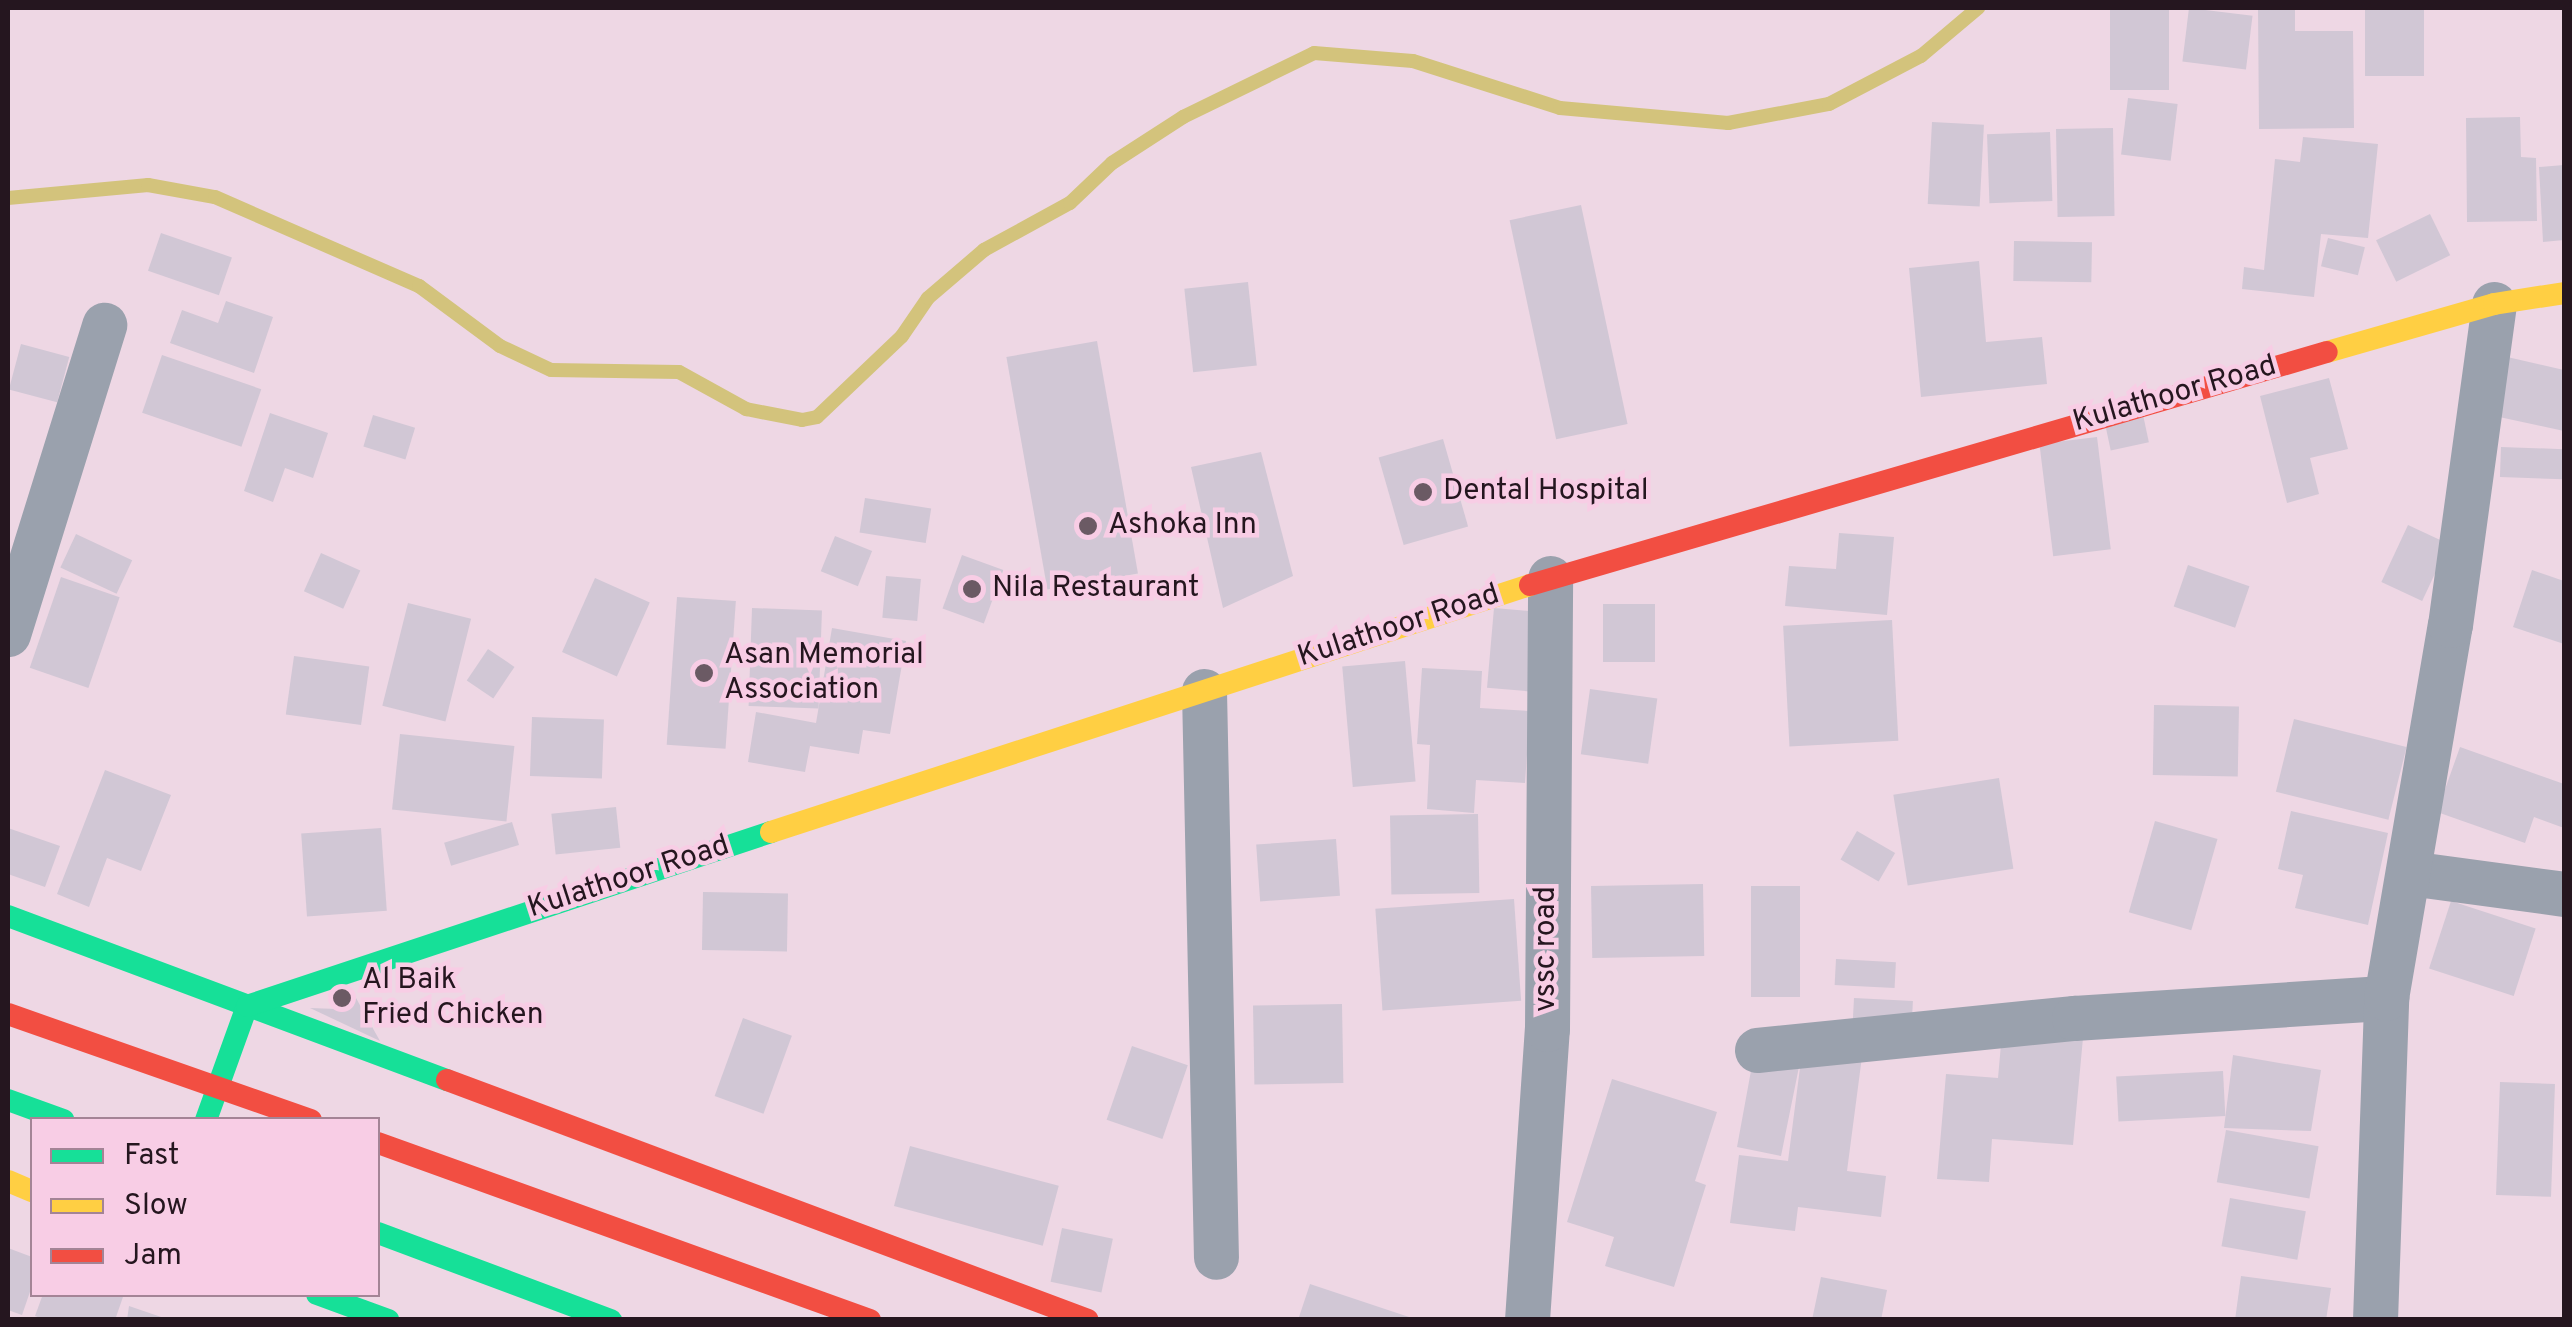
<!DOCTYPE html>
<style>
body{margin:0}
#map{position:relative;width:2572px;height:1327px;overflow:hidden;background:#eed7e4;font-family:Overpass,sans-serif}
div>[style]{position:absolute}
.stream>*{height:14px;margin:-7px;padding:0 7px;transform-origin:7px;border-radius:7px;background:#d3c37c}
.building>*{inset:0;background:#d1c7d5;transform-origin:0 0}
.street>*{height:45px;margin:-22.5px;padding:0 22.5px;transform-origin:22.5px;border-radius:22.5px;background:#9aa1ad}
.fast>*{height:22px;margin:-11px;padding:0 11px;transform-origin:11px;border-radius:11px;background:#16e098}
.slow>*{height:22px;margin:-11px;padding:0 11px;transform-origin:11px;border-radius:11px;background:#ffcf43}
.jam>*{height:22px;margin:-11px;padding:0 11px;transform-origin:11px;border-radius:11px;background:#f24e42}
.dots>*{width:28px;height:28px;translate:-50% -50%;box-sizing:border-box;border:5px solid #f8cde5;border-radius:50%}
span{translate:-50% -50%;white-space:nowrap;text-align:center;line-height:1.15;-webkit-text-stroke:9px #f8cde5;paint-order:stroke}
.street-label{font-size:30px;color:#25161f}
.poi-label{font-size:30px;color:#25161f}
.left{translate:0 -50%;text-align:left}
.frame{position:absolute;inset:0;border:10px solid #25161f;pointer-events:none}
.legend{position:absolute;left:30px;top:1117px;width:350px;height:180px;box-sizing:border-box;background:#f8cde5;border:2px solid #a48496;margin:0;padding:12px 18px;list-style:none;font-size:30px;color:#25161f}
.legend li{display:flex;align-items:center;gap:20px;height:50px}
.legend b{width:50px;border:2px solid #a48496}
</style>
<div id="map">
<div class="stream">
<i style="left:8px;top:198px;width:141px;rotate:-5.3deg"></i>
<i style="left:148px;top:185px;width:68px;rotate:10.2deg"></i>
<i style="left:215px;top:197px;width:223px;rotate:23.6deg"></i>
<i style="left:419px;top:286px;width:101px;rotate:36.5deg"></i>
<i style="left:500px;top:346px;width:56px;rotate:25.2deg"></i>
<i style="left:551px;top:370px;width:128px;rotate:0.9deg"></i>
<i style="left:679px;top:372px;width:77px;rotate:28.9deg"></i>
<i style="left:746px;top:409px;width:57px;rotate:11.1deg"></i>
<i style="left:802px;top:420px;width:15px;rotate:-11deg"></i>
<i style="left:817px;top:417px;width:117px;rotate:-43.6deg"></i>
<i style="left:902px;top:336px;width:46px;rotate:-55.6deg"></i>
<i style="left:928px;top:298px;width:74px;rotate:-40.6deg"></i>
<i style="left:984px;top:250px;width:98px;rotate:-28.7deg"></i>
<i style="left:1070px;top:203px;width:58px;rotate:-43.6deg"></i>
<i style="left:1112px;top:163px;width:85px;rotate:-32.9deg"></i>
<i style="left:1183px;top:117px;width:146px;rotate:-26deg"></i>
<i style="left:1314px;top:53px;width:99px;rotate:4.6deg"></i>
<i style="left:1413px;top:61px;width:154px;rotate:17.7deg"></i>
<i style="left:1560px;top:108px;width:169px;rotate:5.1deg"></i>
<i style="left:1728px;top:123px;width:103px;rotate:-10.7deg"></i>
<i style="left:1829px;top:104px;width:104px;rotate:-27.6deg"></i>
<i style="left:1921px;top:56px;width:75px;rotate:-40.1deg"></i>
</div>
<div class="building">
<i style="left:2110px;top:8px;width:59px;height:82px"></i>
<i style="left:2189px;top:8px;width:64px;height:54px;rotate:7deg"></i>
<i style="clip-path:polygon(2258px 8px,2295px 8px,2295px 31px,2353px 31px,2354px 128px,2259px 129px)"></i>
<i style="left:2365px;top:8px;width:59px;height:68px"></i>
<i style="left:2128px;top:98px;width:50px;height:57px;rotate:7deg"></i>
<i style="clip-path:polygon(2520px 117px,2521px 157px,2536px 158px,2537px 221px,2467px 222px,2466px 118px)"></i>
<i style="left:1932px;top:122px;width:52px;height:82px;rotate:3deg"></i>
<i style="left:2113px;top:128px;width:88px;height:57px;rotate:89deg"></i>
<i style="left:2050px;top:132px;width:69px;height:63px;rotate:88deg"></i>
<i style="clip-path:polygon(2303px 137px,2378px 144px,2368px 238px,2321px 234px,2314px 297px,2242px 289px,2244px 267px,2264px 270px,2275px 159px,2300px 162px)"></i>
<i style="clip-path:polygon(2564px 165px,2564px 240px,2543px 242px,2539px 167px)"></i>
<i style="left:1581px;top:205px;width:224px;height:73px;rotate:78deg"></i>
<i style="left:2430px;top:214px;width:46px;height:60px;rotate:64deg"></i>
<i style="left:161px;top:233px;width:75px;height:40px;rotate:19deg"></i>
<i style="left:2328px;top:238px;width:38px;height:29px;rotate:14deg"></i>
<i style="left:2014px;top:241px;width:78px;height:40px;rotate:1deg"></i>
<i style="clip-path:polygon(1979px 261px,1986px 342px,2042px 337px,2047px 384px,1921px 397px,1909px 268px)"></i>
<i style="left:1248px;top:282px;width:84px;height:64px;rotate:84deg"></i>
<i style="clip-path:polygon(226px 301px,273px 317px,254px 373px,170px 343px,182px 310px,218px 323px)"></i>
<i style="left:1097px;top:341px;width:236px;height:92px;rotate:80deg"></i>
<i style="left:21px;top:344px;width:50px;height:47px;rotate:15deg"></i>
<i style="left:162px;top:355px;width:105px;height:61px;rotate:19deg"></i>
<i style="clip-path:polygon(2503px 356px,2564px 370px,2564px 431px,2490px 415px)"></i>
<i style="clip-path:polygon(2329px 378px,2348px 449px,2310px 458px,2319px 494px,2287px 503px,2260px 396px)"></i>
<i style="left:2142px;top:410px;width:33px;height:39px;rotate:78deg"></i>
<i style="clip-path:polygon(270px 413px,328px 433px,313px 478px,285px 468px,273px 502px,244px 491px)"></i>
<i style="left:373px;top:415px;width:44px;height:33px;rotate:17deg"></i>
<i style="left:2097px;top:437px;width:113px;height:58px;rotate:83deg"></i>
<i style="left:1443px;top:439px;width:91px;height:67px;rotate:74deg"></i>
<i style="left:2501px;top:447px;width:63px;height:30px;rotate:2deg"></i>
<i style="clip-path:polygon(1261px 452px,1293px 576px,1223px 608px,1191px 467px)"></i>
<i style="left:865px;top:498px;width:67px;height:35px;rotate:9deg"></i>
<i style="left:2408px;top:525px;width:45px;height:63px;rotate:25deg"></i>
<i style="clip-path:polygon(1839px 533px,1894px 537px,1887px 615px,1785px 606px,1789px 566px,1836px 569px)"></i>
<i style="left:76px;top:534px;width:62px;height:37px;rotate:25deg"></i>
<i style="left:835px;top:536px;width:40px;height:38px;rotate:22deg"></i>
<i style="left:321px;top:553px;width:43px;height:42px;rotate:24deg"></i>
<i style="left:962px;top:555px;width:44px;height:57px;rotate:20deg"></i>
<i style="left:2188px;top:565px;width:65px;height:44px;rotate:19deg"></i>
<i style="clip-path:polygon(2532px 570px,2564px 581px,2564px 644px,2513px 627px)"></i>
<i style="left:886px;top:576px;width:35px;height:42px;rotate:5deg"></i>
<i style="left:61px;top:577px;width:62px;height:96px;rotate:19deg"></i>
<i style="left:595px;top:578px;width:60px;height:81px;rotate:24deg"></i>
<i style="left:677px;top:597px;width:59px;height:148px;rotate:4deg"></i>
<i style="left:408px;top:603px;width:65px;height:106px;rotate:14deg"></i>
<i style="left:1603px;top:604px;width:52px;height:58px"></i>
<i style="left:752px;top:608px;width:70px;height:98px;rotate:2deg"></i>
<i style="left:1494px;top:608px;width:43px;height:80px;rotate:5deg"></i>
<i style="left:1892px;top:620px;width:121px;height:109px;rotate:87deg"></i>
<i style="clip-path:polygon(832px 628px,906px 641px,890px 734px,863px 730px,859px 754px,810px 746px,805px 772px,748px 762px,756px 712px,816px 723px)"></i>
<i style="left:488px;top:649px;width:32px;height:38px;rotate:34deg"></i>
<i style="left:294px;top:656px;width:76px;height:59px;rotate:8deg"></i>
<i style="left:1405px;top:661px;width:121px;height:63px;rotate:85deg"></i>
<i style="clip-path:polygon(1422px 668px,1482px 671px,1480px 708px,1530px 711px,1525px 783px,1476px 780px,1474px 813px,1427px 809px,1430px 745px,1417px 744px)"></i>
<i style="left:1590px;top:689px;width:68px;height:66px;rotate:8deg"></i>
<i style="left:2154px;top:705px;width:85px;height:70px;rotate:1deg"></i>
<i style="left:532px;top:717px;width:72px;height:59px;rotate:2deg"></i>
<i style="left:2294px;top:719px;width:116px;height:75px;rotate:14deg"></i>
<i style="left:400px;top:734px;width:115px;height:76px;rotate:6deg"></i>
<i style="clip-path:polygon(2460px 747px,2564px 784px,2564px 828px,2534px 817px,2525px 843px,2437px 812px)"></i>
<i style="clip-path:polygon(105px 770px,171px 795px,141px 871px,107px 858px,89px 907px,57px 894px)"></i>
<i style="left:1999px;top:778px;width:92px;height:107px;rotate:81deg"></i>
<i style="left:616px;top:807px;width:41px;height:65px;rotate:84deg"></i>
<i style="clip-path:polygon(2291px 811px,2388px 833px,2368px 925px,2295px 908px,2303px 875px,2278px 869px)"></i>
<i style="left:1478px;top:814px;width:79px;height:88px;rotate:89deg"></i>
<i style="left:2155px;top:821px;width:65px;height:95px;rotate:16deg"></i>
<i style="left:512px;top:822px;width:24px;height:71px;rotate:73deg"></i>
<i style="clip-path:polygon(8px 828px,60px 846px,45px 887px,8px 874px)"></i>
<i style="left:381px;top:828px;width:83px;height:80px;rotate:86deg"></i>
<i style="left:1857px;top:831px;width:44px;height:33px;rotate:30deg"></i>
<i style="left:1336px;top:839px;width:57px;height:80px;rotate:86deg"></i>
<i style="left:1703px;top:884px;width:72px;height:112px;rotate:89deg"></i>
<i style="left:1751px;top:886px;width:49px;height:111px"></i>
<i style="left:703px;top:892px;width:85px;height:58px;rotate:1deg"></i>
<i style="left:1514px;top:899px;width:102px;height:139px;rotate:86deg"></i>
<i style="left:2451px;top:901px;width:89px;height:71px;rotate:18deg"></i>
<i style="left:1836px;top:959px;width:60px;height:26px;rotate:3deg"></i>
<i style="clip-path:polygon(356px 998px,380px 1041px,310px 1008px,337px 1009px)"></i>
<i style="left:1854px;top:998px;width:59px;height:27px;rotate:3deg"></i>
<i style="left:1342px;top:1004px;width:79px;height:89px;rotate:89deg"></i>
<i style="left:743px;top:1018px;width:52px;height:83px;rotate:20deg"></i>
<i style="clip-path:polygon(2002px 1033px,2083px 1038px,2073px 1145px,1992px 1139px,1989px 1182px,1937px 1179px,1946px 1074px,1998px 1078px)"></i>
<i style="clip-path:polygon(1757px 1038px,1863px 1049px,1847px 1171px,1886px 1176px,1881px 1217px,1798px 1207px,1795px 1231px,1730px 1223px,1739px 1155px,1788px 1161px,1802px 1052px,1781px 1156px,1737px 1147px)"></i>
<i style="left:1132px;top:1046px;width:59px;height:78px;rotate:19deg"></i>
<i style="clip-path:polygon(2233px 1055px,2321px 1070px,2311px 1131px,2224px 1128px)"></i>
<i style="left:2223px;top:1071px;width:45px;height:107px;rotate:87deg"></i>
<i style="clip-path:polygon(1612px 1079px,1717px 1112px,1695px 1181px,1706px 1185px,1674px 1287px,1605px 1266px,1614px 1237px,1567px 1222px)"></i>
<i style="left:2500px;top:1082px;width:55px;height:113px;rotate:2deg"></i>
<i style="left:2226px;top:1130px;width:94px;height:53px;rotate:10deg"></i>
<i style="left:910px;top:1146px;width:154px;height:62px;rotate:15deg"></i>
<i style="left:2230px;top:1198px;width:77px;height:49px;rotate:10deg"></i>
<i style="left:1062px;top:1228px;width:52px;height:55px;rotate:12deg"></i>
<i style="clip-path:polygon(8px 1248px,32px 1257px,32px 1286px,22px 1315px,8px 1310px)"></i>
<i style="clip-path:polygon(2241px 1276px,2331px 1288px,2326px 1320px,2235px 1320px)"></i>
<i style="clip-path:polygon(1821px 1277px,1887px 1290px,1881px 1320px,1812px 1320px)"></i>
<i style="clip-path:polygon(1310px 1284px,1415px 1319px,1415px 1320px,1298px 1320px)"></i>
<i style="clip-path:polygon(43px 1294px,124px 1294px,115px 1320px,46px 1320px,35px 1316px)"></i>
<i style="clip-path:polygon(129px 1306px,167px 1319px,167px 1320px,127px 1320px)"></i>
</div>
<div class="street">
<i style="left:8px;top:634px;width:324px;rotate:-72.7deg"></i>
<i style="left:1204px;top:691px;width:566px;rotate:88.79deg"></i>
<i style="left:2409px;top:873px;width:156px;rotate:7.7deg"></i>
<i style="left:1757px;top:1050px;width:319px;rotate:-5.8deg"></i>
<i style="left:2074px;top:1018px;width:313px;rotate:-3.7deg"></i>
<i style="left:1527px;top:1320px;width:292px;rotate:-86.1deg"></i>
<i style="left:1547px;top:1029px;width:451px;rotate:-89.6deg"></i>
<i style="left:2375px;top:1320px;width:322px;rotate:-88deg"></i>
<i style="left:2386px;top:998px;width:378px;rotate:-80.3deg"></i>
<i style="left:2450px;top:625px;width:324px;rotate:-82.2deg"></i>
</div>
<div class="fast">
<i style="left:8px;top:916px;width:469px;rotate:20.5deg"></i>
<i style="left:8px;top:1100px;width:59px;rotate:20deg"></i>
<i style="left:206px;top:1120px;width:121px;rotate:-70.2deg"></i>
<i style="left:247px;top:1006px;width:552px;rotate:-18.37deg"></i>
<i style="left:378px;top:1233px;width:249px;rotate:20.5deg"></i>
<i style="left:317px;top:1294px;width:76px;rotate:20.1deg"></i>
</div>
<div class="slow">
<i style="left:2327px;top:352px;width:174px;rotate:-16deg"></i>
<i style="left:2494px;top:304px;width:71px;rotate:-8.9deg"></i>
<i style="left:771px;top:832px;width:798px;rotate:-18.03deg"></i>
<i style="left:8px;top:1181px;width:26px;rotate:23deg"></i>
</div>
<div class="jam">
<i style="left:1530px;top:585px;width:830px;rotate:-16.3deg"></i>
<i style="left:8px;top:1014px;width:321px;rotate:19.3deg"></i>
<i style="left:447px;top:1080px;width:684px;rotate:20.53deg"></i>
<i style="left:378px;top:1143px;width:523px;rotate:19.79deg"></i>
</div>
<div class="dots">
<i style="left:1423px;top:492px;background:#6b5a64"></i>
<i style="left:1088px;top:526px;background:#6b5a64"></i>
<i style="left:972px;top:589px;background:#6b5a64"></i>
<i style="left:704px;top:673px;background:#6b5a64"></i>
<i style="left:342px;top:998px;background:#6b5a64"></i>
</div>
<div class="street-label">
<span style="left:2175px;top:395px;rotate:-16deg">Kulathoor Road</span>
<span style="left:1399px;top:627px;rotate:-18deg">Kulathoor Road</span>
<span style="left:629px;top:878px;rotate:-18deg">Kulathoor Road</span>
<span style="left:1547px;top:949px;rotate:-90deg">vssc road</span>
</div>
<div class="poi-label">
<span class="left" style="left:1443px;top:492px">Dental Hospital</span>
<span class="left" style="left:1108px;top:526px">Ashoka Inn</span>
<span class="left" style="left:992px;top:589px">Nila Restaurant</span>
<span class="left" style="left:724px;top:673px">Asan Memorial<br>Association</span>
<span class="left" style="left:362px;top:998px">Al Baik<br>Fried Chicken</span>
</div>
<div class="frame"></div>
<ul class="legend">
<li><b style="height:12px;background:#16e098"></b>Fast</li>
<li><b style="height:12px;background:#ffcf43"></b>Slow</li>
<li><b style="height:12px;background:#f24e42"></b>Jam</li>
</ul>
</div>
